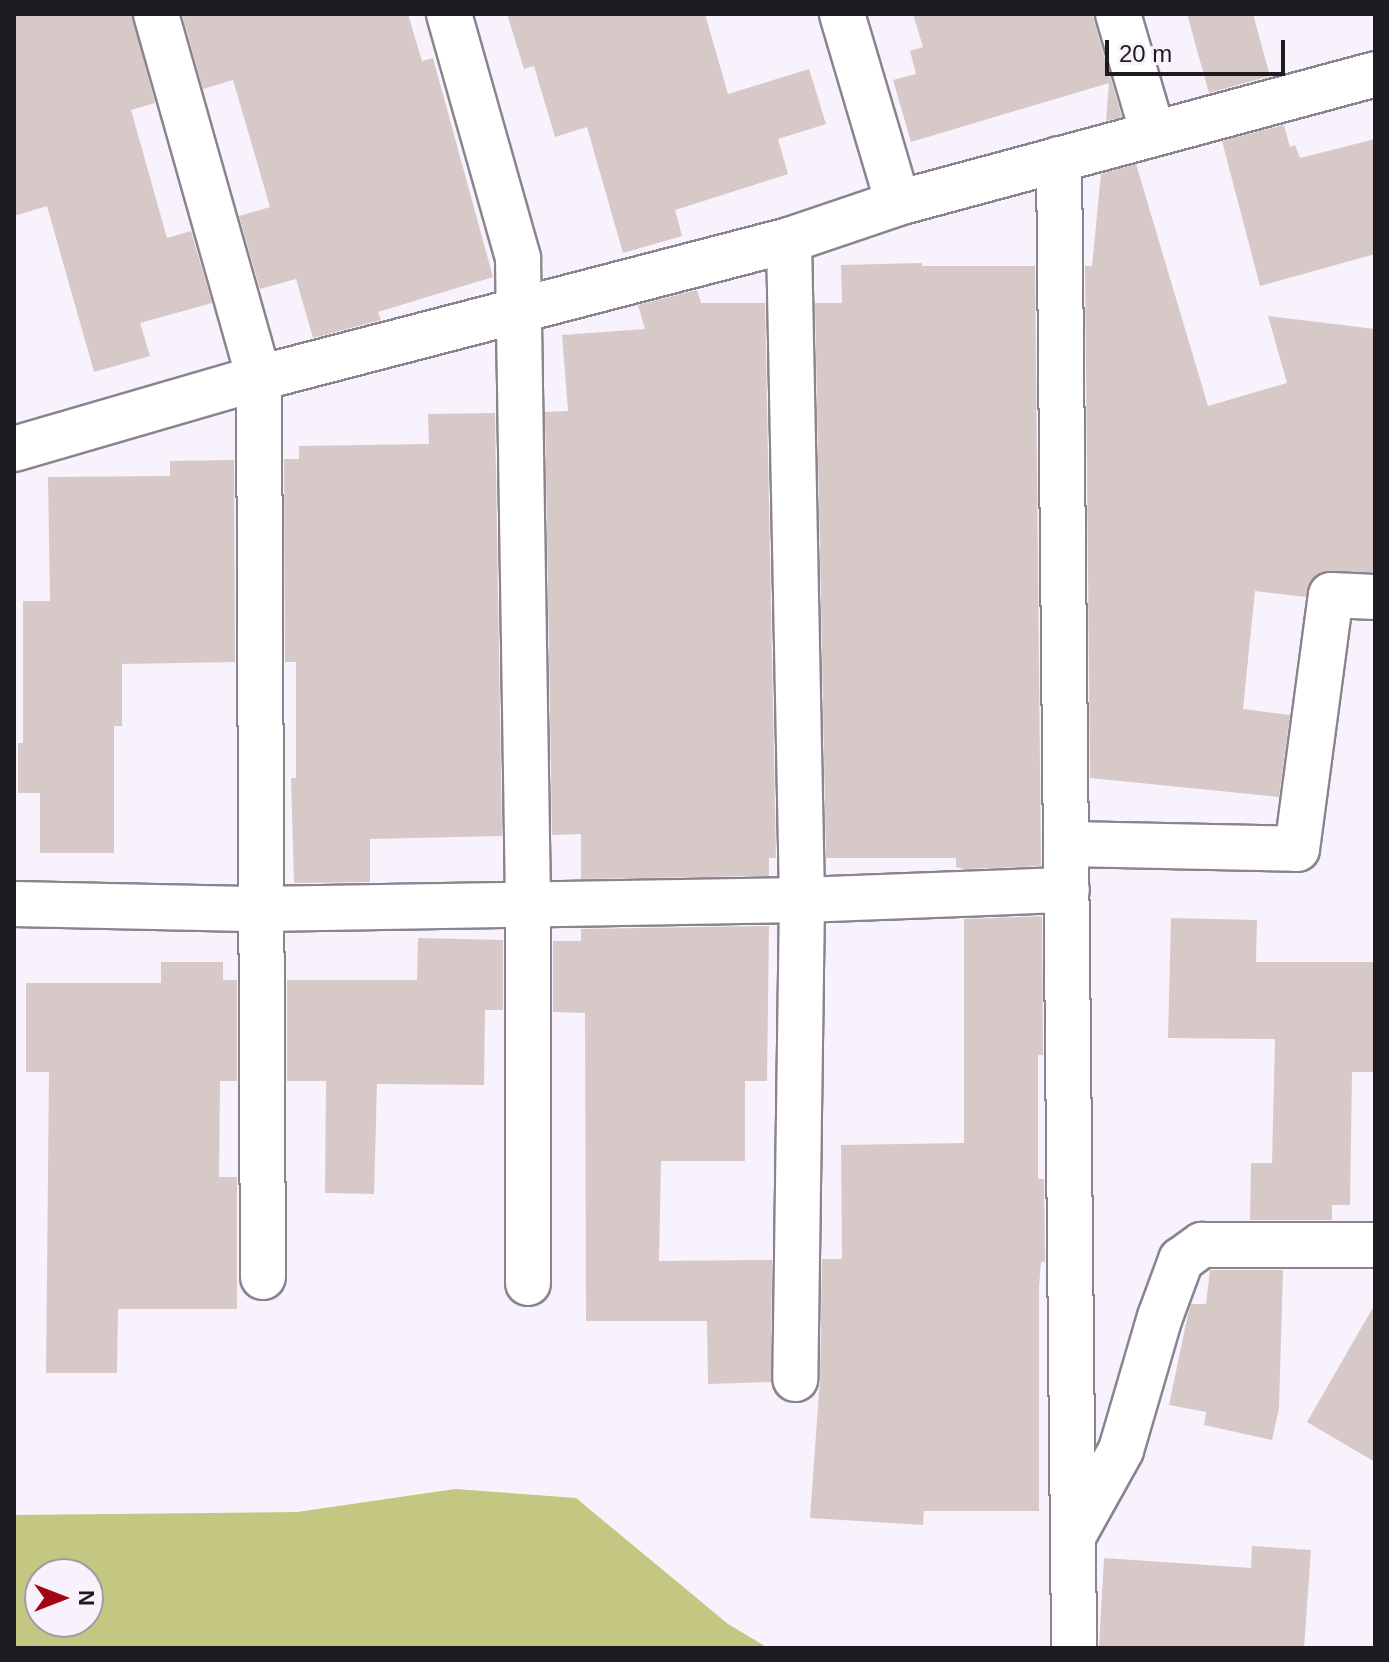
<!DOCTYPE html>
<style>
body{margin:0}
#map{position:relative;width:1389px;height:1662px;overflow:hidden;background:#f8f2fd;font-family:Arial,sans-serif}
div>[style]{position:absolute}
.forest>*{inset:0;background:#c4c781}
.building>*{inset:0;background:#d7c9c7}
.roads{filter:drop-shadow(2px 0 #8a848e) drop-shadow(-2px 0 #8a848e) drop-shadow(0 2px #8a848e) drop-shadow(0 -2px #8a848e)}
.minor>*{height:44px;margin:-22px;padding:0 22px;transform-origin:22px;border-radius:22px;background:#fff}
span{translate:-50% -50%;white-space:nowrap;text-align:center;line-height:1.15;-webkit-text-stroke:6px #f8f2fd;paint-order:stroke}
.frame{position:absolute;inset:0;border:16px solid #1d1b1f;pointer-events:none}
.north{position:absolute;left:24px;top:1558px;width:80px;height:80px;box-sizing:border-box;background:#f8f2fd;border:2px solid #a09ca4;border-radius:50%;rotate:90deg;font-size:22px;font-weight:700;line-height:32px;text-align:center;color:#1d1b1f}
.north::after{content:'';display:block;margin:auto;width:28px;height:36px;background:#a20615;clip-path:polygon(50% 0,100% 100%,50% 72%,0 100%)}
.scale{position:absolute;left:1105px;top:40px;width:180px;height:36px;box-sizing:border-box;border:4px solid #1d1b1f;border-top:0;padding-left:10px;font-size:24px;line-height:28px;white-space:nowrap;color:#1d1b1f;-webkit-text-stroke:6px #f8f2fd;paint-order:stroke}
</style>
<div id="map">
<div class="forest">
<i style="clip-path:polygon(evenodd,455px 1489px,576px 1498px,728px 1624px,768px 1648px,14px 1648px,14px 1515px,297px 1512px,455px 1489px,40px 1574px,88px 1574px,88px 1622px,40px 1622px,40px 1574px)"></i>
</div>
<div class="building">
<i style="clip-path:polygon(14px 14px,132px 14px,155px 103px,131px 110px,167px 238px,191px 231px,212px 303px,140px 323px,150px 356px,94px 372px,47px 206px,14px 216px)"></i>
<i style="clip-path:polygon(182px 14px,408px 14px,422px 61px,433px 58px,493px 277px,378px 312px,381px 320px,313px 338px,296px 279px,260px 289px,239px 216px,270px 207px,233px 80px,203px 89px)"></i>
<i style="clip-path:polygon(507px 14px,705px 14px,728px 94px,809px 69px,826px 124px,778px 139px,788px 174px,675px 210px,682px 236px,623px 253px,587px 127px,555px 137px,534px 66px,524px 69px)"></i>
<i style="clip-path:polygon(913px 14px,1092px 14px,1122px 117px,1106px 121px,1109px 83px,911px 142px,893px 80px,916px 74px,910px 51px,923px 47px)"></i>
<i style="clip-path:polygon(1187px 14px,1253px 14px,1270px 76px,1209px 93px)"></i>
<i style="clip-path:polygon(1284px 125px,1290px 147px,1295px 145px,1300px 158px,1375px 139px,1375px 254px,1260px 286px,1222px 141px)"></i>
<i style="clip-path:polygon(1136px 164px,1208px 406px,1287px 383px,1268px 316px,1375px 329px,1375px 572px,1321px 572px,1310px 581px,1306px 597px,1255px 591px,1243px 709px,1290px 715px,1279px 797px,1090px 778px,1085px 266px,1092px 266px,1101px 174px)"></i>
<i style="clip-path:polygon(922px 263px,922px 266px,1035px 266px,1041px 866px,964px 869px,956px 867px,956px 858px,826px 858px,815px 303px,842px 303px,841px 265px)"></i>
<i style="clip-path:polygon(697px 290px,701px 303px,765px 303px,776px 858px,769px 858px,769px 876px,581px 879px,581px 834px,552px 835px,545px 412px,568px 411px,562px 335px,645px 329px,638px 305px)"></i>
<i style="clip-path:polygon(495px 413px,502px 836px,370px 839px,370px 882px,294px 883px,291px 778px,296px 778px,296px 662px,285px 662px,284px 459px,299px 459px,299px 446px,429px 444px,428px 414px)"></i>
<i style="clip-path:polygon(234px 460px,235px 662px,122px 664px,122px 726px,114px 726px,114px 853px,40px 853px,40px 793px,18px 793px,18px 743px,23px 743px,23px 601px,50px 601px,48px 477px,170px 476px,170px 461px)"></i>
<i style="clip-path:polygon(1042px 916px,1043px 1055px,1038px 1055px,1038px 1179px,1044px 1179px,1045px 1262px,1041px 1262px,1039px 1287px,1039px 1511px,924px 1511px,923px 1525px,810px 1518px,820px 1379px,822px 1259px,842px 1259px,841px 1145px,964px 1143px,964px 919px)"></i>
<i style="clip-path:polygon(1171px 918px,1257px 920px,1256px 962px,1375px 962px,1375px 1072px,1352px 1072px,1350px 1205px,1332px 1205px,1332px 1220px,1250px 1220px,1251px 1163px,1272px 1163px,1275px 1039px,1168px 1038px)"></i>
<i style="clip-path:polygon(769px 926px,767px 1081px,745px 1081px,745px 1161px,661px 1161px,659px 1261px,772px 1260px,771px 1382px,708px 1384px,707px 1321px,586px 1321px,585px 1013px,553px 1012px,553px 941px,581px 941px,581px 929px)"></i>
<i style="clip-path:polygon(418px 938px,503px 940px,503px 1010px,485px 1010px,484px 1085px,377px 1084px,374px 1194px,325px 1193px,326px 1081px,287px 1081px,287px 980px,417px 980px)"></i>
<i style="clip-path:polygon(161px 962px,223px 962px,223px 980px,237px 980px,237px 1081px,220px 1081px,219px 1177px,237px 1177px,237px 1309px,118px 1309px,117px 1373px,46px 1373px,49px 1072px,26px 1072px,26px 983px,161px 983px)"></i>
<i style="clip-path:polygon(1210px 1270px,1283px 1270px,1279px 1408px,1272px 1440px,1204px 1425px,1206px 1412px,1169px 1405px,1188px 1314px,1191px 1304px,1206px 1304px)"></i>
<i style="clip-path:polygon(1375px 1304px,1375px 1462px,1307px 1422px)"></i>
<i style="clip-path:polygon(1252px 1546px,1311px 1550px,1304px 1648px,1099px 1648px,1104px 1558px,1251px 1568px)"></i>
</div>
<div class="roads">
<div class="minor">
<i style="left:156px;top:14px;width:378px;rotate:74.2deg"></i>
<i style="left:259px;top:378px;width:899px;rotate:89.75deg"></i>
<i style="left:449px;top:14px;width:254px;rotate:74.2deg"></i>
<i style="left:518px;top:258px;width:646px;rotate:89.11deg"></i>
<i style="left:528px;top:904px;width:379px;rotate:90deg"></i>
<i style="left:842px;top:14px;width:197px;rotate:73.5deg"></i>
<i style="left:1118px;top:14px;width:125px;rotate:73.7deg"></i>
<i style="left:1059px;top:159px;width:1489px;rotate:89.42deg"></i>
<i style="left:789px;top:240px;width:660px;rotate:88.87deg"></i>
<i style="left:802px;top:900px;width:479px;rotate:90.8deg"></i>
<i style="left:14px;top:449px;width:255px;rotate:-16.2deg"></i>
<i style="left:259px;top:378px;width:548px;rotate:-14.59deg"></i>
<i style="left:789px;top:240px;width:115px;rotate:-18.7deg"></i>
<i style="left:898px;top:203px;width:494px;rotate:-15.1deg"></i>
<i style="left:1067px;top:844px;width:230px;rotate:1.2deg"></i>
<i style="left:1297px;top:849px;width:256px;rotate:-82.4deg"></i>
<i style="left:1331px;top:595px;width:44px;rotate:2.6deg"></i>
<i style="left:14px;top:904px;width:246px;rotate:1.2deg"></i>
<i style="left:260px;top:909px;width:542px;rotate:-0.95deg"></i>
<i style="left:802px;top:900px;width:265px;rotate:-2.2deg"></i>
<i style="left:1076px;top:1531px;width:93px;rotate:-60.9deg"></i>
<i style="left:1121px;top:1450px;width:139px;rotate:-73.7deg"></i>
<i style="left:1160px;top:1317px;width:61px;rotate:-69.8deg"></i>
<i style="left:1181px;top:1260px;width:26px;rotate:-36deg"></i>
<i style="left:1202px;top:1245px;width:173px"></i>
</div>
</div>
<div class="frame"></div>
<div class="north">N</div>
<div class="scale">20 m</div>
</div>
